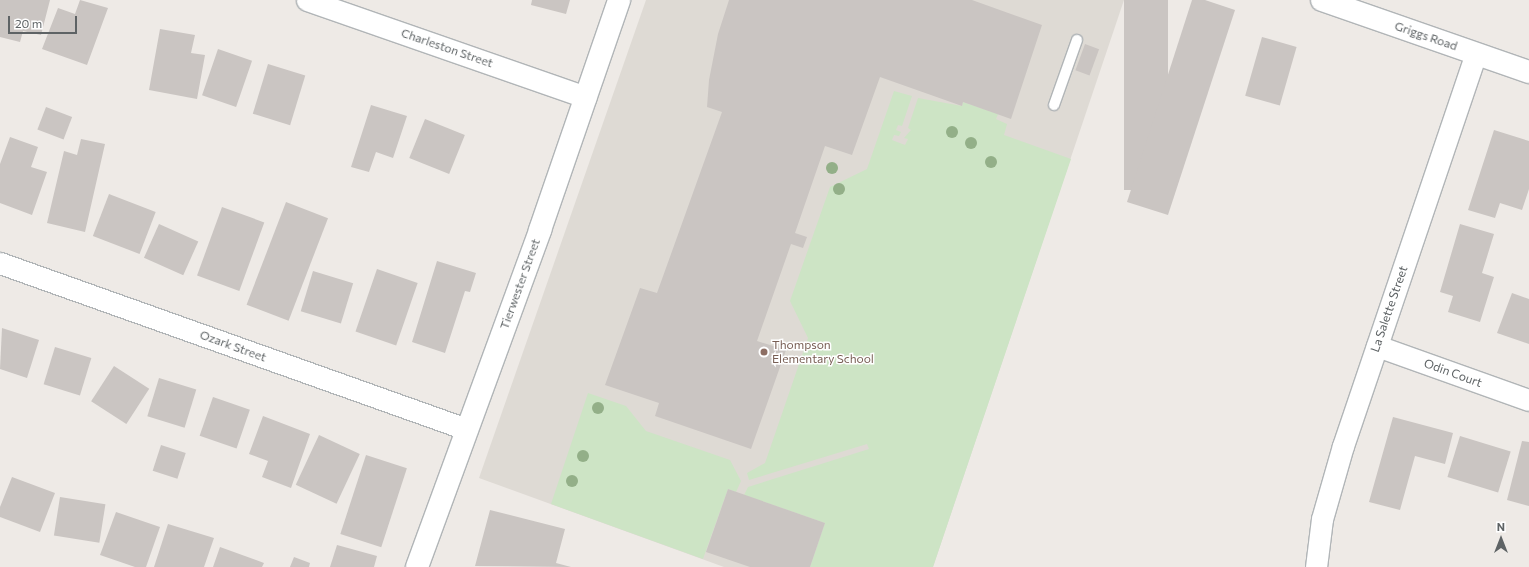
<!DOCTYPE html>
<style>
body{margin:0}
#map{position:relative;width:1529px;height:567px;overflow:hidden;background:#eeeae6;font-family:Commissioner,sans-serif}
div>[style]{position:absolute}
.education>*{inset:0;background:#dedad4}
.green>*{inset:0;background:#cde4c5}
.building>*{inset:0;background:#cac5c2;transform-origin:0 0}
.roads{filter:drop-shadow(1px 0 #b1b5b7) drop-shadow(-1px 0 #b1b5b7) drop-shadow(0 1px #b1b5b7) drop-shadow(0 -1px #b1b5b7)}
.lane>*{height:10px;margin:-5px;padding:0 5px;transform-origin:5px;border-radius:5px;background:#fff}
.street>*{height:21px;margin:-10.5px;padding:0 10.5px;transform-origin:10.5px;border-radius:10.5px;background:#fff}
.secondary>*{height:22px;margin:-11px;padding:0 11px;transform-origin:11px;border-radius:11px;background:#fff}
.trees>*{width:12px;height:12px;margin:-6px;border-radius:50%;background:#93af88}
.dots>*{width:11px;height:11px;translate:-50% -50%;box-sizing:border-box;border:2px solid #fff;border-radius:50%}
span{translate:-50% -50%;white-space:nowrap;text-align:center;line-height:1.15;-webkit-text-stroke:3px #fff;paint-order:stroke}
.street-label{font-size:12px;color:#5e6365}
.education-label{font-size:12px;color:#785e54}
.left{translate:0 -50%;text-align:left}
.north{position:absolute;left:1481px;top:519px;width:40px;height:40px;-webkit-text-stroke:3px #fff;paint-order:stroke;rotate:0deg;font-size:11px;font-weight:700;line-height:16px;text-align:center;color:#5e6365}
.north::after{content:'';display:block;margin:auto;width:14px;height:18px;background:#5e6365;clip-path:polygon(50% 0,100% 100%,50% 72%,0 100%)}
.scale{position:absolute;left:8px;top:16px;width:69px;height:18px;box-sizing:border-box;border:2px solid #5e6365;border-top:0;padding-left:5px;font-size:12px;line-height:14px;white-space:nowrap;color:#5e6365;-webkit-text-stroke:3px #fff;paint-order:stroke}
</style>
<div id="map">
<div class="education">
<i style="clip-path:polygon(646px 0,1124px 0,933px 567px,724px 567px,479px 478px)"></i>
</div>
<div class="green">
<i style="clip-path:polygon(894px 91px,912px 96px,902px 126px,898px 125px,896px 130px,901px 132px,899px 136px,894px 135px,892px 140px,905px 145px,908px 139px,904px 138px,911px 130px,908px 128px,918px 98px,962px 106px,963px 102px,998px 114px,996px 119px,1007px 124px,1004px 135px,1071px 159px,933px 567px,810px 567px,825px 523px,744px 495px,748px 487px,869px 449px,867px 444px,749px 480px,747px 473px,765px 463px,808px 338px,790px 301px,830px 187px,867px 169px)"></i>
<i style="clip-path:polygon(588px 393px,626px 406px,646px 431px,730px 460px,741px 481px,736px 492px,728px 489px,703px 559px,551px 504px)"></i>
</div>
<div class="building">
<i style="clip-path:polygon(0 0,50px 0,41px 35px,23px 31px,20px 42px,0 37px)"></i>
<i style="clip-path:polygon(80px 0,108px 8px,87px 65px,42px 49px,58px 8px,75px 14px)"></i>
<i style="clip-path:polygon(532px 0,570px 0,566px 14px,531px 5px)"></i>
<i style="clip-path:polygon(729px 0,972px 0,1042px 25px,1011px 119px,963px 102px,962px 106px,880px 77px,852px 155px,825px 146px,795px 233px,807px 237px,803px 248px,791px 244px,757px 341px,786px 350px,751px 449px,655px 416px,659px 403px,605px 385px,640px 288px,657px 293px,722px 112px,707px 107px,709px 80px,718px 34px)"></i>
<i style="left:1124px;top:0;width:44px;height:190px"></i>
<i style="clip-path:polygon(1192px 0,1205px 0,1235px 10px,1168px 215px,1127px 202px)"></i>
<i style="clip-path:polygon(160px 29px,195px 35px,191px 53px,205px 55px,197px 99px,149px 90px)"></i>
<i style="left:1262px;top:37px;width:36px;height:61px;rotate:16deg"></i>
<i style="left:1085px;top:44px;width:15px;height:28px;rotate:20deg"></i>
<i style="left:218px;top:49px;width:36px;height:49px;rotate:19deg"></i>
<i style="left:268px;top:64px;width:39px;height:52px;rotate:17deg"></i>
<i style="clip-path:polygon(371px 105px,407px 116px,393px 158px,376px 152px,369px 172px,351px 167px)"></i>
<i style="left:46px;top:107px;width:28px;height:24px;rotate:21deg"></i>
<i style="left:425px;top:119px;width:43px;height:42px;rotate:22deg"></i>
<i style="clip-path:polygon(1494px 130px,1529px 141px,1529px 189px,1522px 210px,1500px 203px,1495px 218px,1468px 210px)"></i>
<i style="clip-path:polygon(10px 137px,38px 147px,31px 167px,47px 172px,32px 215px,0 203px,0 164px)"></i>
<i style="clip-path:polygon(81px 139px,105px 144px,85px 232px,47px 223px,64px 151px,77px 155px)"></i>
<i style="left:109px;top:194px;width:50px;height:45px;rotate:21deg"></i>
<i style="left:286px;top:202px;width:45px;height:110px;rotate:21deg"></i>
<i style="left:222px;top:207px;width:45px;height:73px;rotate:20deg"></i>
<i style="left:159px;top:224px;width:43px;height:37px;rotate:24deg"></i>
<i style="clip-path:polygon(1460px 224px,1494px 234px,1482px 273px,1494px 277px,1480px 322px,1448px 312px,1453px 296px,1440px 292px)"></i>
<i style="clip-path:polygon(437px 261px,476px 273px,470px 292px,465px 291px,445px 353px,412px 342px)"></i>
<i style="left:377px;top:269px;width:43px;height:66px;rotate:19deg"></i>
<i style="left:313px;top:271px;width:42px;height:42px;rotate:17deg"></i>
<i style="clip-path:polygon(1512px 293px,1529px 299px,1529px 344px,1497px 333px)"></i>
<i style="clip-path:polygon(2px 328px,39px 340px,27px 378px,0 369px)"></i>
<i style="left:55px;top:347px;width:38px;height:39px;rotate:17deg"></i>
<i style="left:114px;top:366px;width:42px;height:42px;rotate:33deg"></i>
<i style="left:159px;top:378px;width:39px;height:40px;rotate:17deg"></i>
<i style="left:213px;top:397px;width:39px;height:41px;rotate:19deg"></i>
<i style="clip-path:polygon(263px 416px,310px 434px,291px 488px,262px 477px,268px 461px,249px 454px)"></i>
<i style="clip-path:polygon(1393px 417px,1453px 433px,1445px 464px,1415px 456px,1400px 510px,1369px 502px)"></i>
<i style="left:319px;top:435px;width:45px;height:55px;rotate:25deg"></i>
<i style="left:1460px;top:436px;width:53px;height:43px;rotate:17deg"></i>
<i style="clip-path:polygon(1522px 441px,1529px 442px,1529px 506px,1507px 500px)"></i>
<i style="left:161px;top:445px;width:26px;height:27px;rotate:18deg"></i>
<i style="left:366px;top:455px;width:43px;height:83px;rotate:18deg"></i>
<i style="clip-path:polygon(12px 477px,55px 493px,40px 532px,0 517px,0 507px)"></i>
<i style="clip-path:polygon(728px 489px,825px 523px,810px 567px,750px 567px,706px 552px)"></i>
<i style="left:60px;top:497px;width:46px;height:39px;rotate:9deg"></i>
<i style="clip-path:polygon(490px 510px,565px 529px,556px 563px,571px 567px,475px 566px)"></i>
<i style="clip-path:polygon(116px 512px,160px 527px,146px 567px,135px 567px,100px 555px)"></i>
<i style="clip-path:polygon(168px 524px,214px 538px,204px 567px,154px 567px)"></i>
<i style="clip-path:polygon(337px 545px,377px 556px,374px 567px,330px 567px)"></i>
<i style="clip-path:polygon(220px 547px,264px 563px,262px 567px,213px 567px)"></i>
<i style="clip-path:polygon(294px 557px,310px 563px,309px 567px,290px 567px)"></i>
</div>
<div class="roads">
<div class="lane">
<i style="left:1054px;top:105px;width:69px;rotate:-70.5deg"></i>
</div>
<div class="street">
<i style="left:307px;top:0;width:295px;rotate:19.2deg"></i>
<i style="left:0;top:263px;width:495px;rotate:19.6deg"></i>
<i style="left:1377px;top:346px;width:161px;rotate:19.6deg"></i>
<i style="left:1316px;top:567px;width:48px;rotate:-82.9deg"></i>
<i style="left:1322px;top:519px;width:76px;rotate:-74deg"></i>
<i style="left:1343px;top:446px;width:414px;rotate:-71.3deg"></i>
</div>
<div class="secondary">
<i style="left:1322px;top:0;width:219px;rotate:19.2deg"></i>
<i style="left:417px;top:567px;width:359px;rotate:-69.9deg"></i>
<i style="left:540px;top:230px;width:243px;rotate:-71deg"></i>
</div>
</div>
<div class="trees">
<i style="left:952px;top:132px"></i>
<i style="left:971px;top:143px"></i>
<i style="left:991px;top:162px"></i>
<i style="left:832px;top:168px"></i>
<i style="left:839px;top:189px"></i>
<i style="left:598px;top:408px"></i>
<i style="left:583px;top:456px"></i>
<i style="left:572px;top:481px"></i>
</div>
<div class="dots">
<i style="left:764px;top:352px;background:#8d6e63"></i>
</div>
<div class="street-label">
<span style="left:1426px;top:36px;rotate:19deg">Griggs Road</span>
<span style="left:447px;top:48px;rotate:19deg">Charleston Street</span>
<span style="left:520px;top:284px;rotate:-70deg">Tierwester Street</span>
<span style="left:1389px;top:309px;rotate:-71deg">La Salette Street</span>
<span style="left:233px;top:346px;rotate:20deg">Ozark Street</span>
<span style="left:1453px;top:373px;rotate:20deg">Odin Court</span>
</div>
<div class="education-label">
<span class="left" style="left:772px;top:352px">Thompson<br>Elementary School</span>
</div>
<div class="north">N</div>
<div class="scale">20 m</div>
</div>
